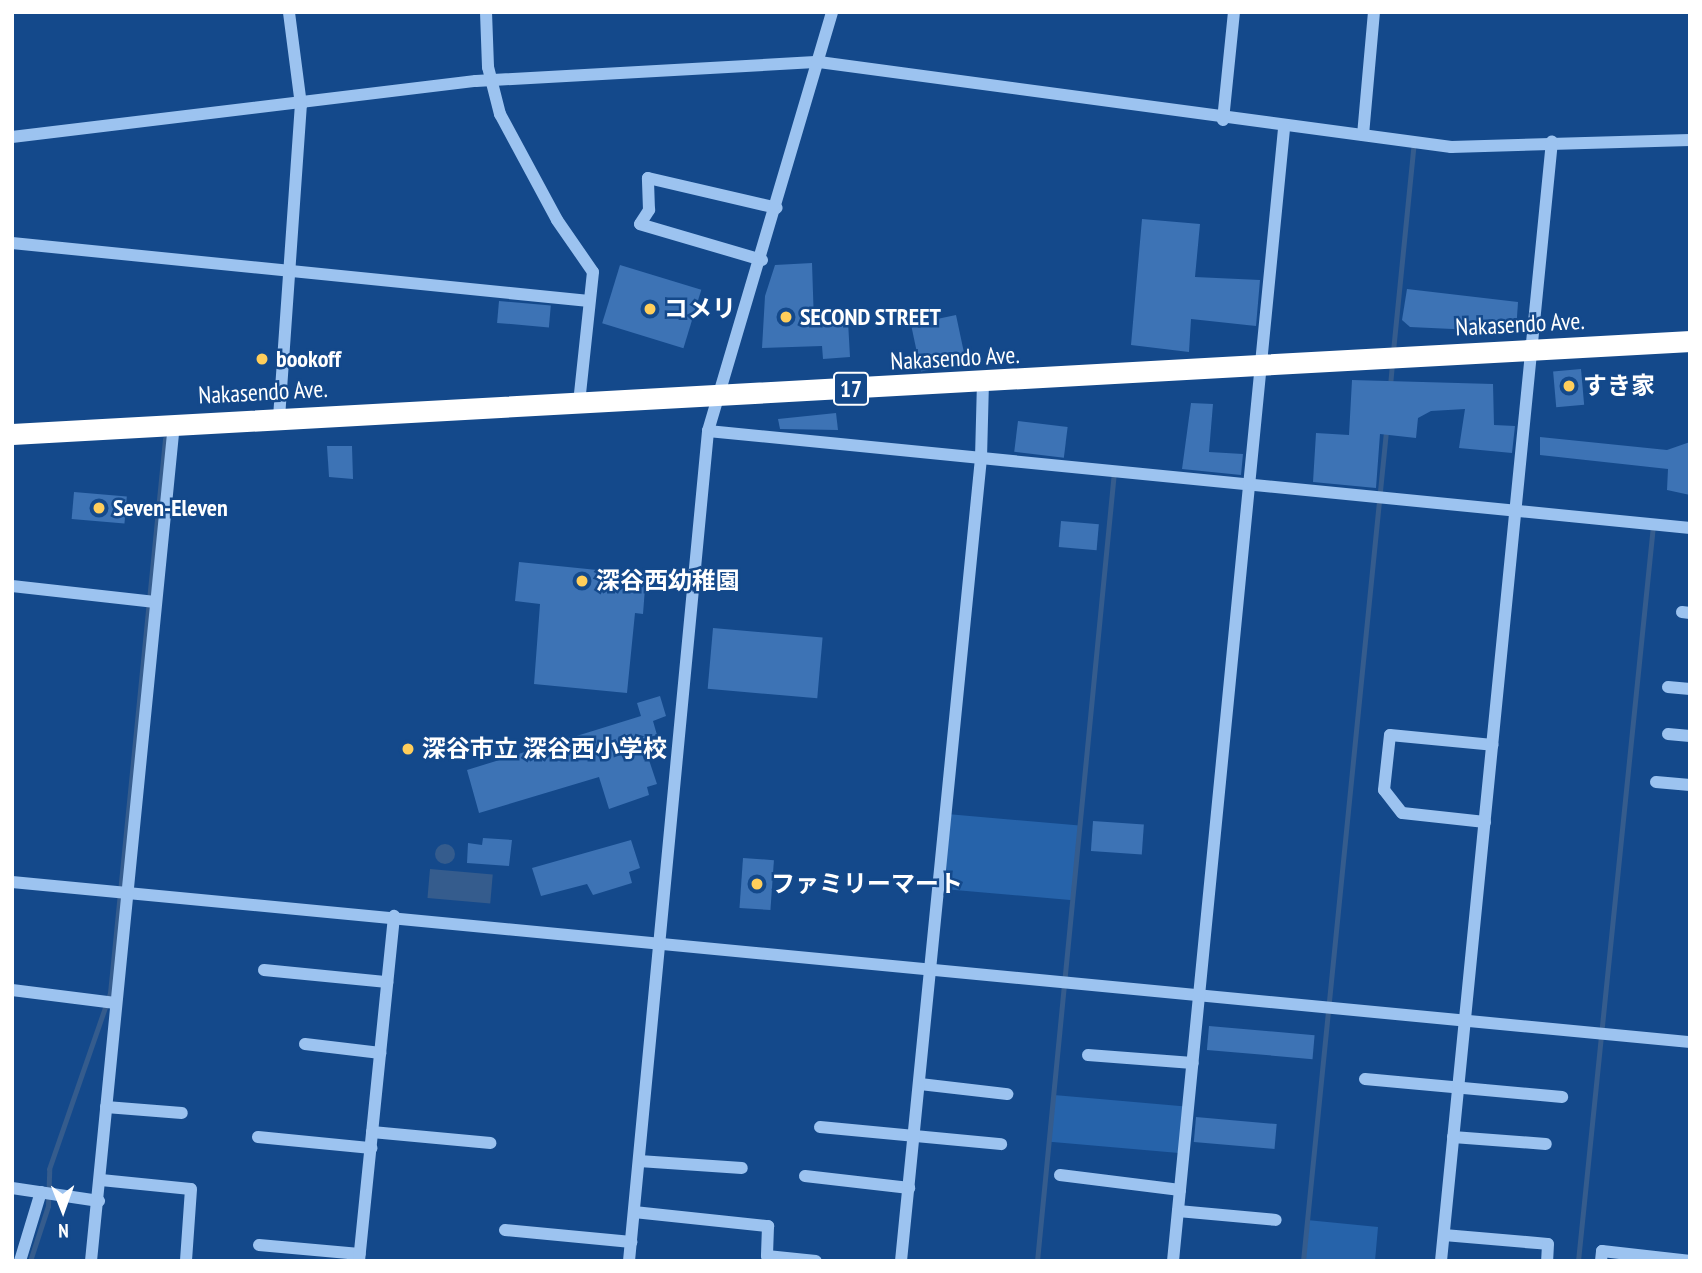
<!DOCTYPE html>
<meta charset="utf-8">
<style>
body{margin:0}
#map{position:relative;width:1702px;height:1273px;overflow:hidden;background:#14498b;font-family:"PT Sans Narrow","Noto Sans JP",sans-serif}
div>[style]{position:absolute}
.green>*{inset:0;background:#2663aa;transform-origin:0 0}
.water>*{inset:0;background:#355c8d;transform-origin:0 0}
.round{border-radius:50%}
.stream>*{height:5px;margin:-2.5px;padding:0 2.5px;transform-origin:2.5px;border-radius:2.5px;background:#355c8d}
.building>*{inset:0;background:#3d73b5;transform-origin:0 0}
.minor>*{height:12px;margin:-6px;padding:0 6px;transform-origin:6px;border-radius:6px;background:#9cc3f0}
.highway>*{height:21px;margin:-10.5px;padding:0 10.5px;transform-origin:10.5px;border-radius:10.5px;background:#fff}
.dots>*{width:19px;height:19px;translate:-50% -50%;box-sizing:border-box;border:4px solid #14498b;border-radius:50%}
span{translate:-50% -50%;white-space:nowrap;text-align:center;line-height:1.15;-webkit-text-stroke:5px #14498b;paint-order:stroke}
.shield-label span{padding:2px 5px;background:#14498b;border:2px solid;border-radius:5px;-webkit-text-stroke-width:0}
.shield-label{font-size:23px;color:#fff;font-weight:700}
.poi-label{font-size:24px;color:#fff;font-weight:700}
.left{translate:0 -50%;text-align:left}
.street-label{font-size:24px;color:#fff}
.frame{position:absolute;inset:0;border:14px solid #fff;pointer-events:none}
.north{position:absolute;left:28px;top:1175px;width:70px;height:70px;-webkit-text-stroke:5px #14498b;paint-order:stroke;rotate:179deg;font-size:19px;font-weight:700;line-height:28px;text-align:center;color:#fff}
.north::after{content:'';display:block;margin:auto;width:24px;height:32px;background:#fff;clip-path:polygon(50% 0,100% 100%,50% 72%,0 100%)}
</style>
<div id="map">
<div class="green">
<i style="left:947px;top:814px;width:133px;height:75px;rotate:5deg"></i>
<i style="left:1054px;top:1095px;width:135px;height:47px;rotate:5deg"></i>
<i style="clip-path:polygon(1307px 1220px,1378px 1227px,1375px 1261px,1303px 1261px)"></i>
</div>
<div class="water">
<i class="round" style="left:435px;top:844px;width:20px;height:20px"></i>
<i style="left:430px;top:869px;width:63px;height:29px;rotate:5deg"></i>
</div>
<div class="stream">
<i style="left:1393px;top:351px;width:210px;rotate:-84.3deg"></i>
<i style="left:1390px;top:386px;width:25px;rotate:-85deg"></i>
<i style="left:30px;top:1261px;width:58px;rotate:-71.9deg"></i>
<i style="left:48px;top:1206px;width:37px;rotate:-88deg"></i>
<i style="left:49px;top:1169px;width:186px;rotate:-70.9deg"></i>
<i style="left:110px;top:993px;width:557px;rotate:-84.33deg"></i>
<i style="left:1037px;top:1261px;width:794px;rotate:-84.43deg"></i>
<i style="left:1303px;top:1261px;width:834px;rotate:-84.29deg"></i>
<i style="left:1578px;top:1261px;width:740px;rotate:-84.18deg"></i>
</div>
<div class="building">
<i style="clip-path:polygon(1142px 219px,1200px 224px,1195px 277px,1260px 280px,1256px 326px,1191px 319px,1189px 352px,1131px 345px)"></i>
<i style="clip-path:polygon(812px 263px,814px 323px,848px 321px,850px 357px,823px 359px,822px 346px,762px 348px,765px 296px,775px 265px)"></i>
<i style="left:620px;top:265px;width:85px;height:61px;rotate:17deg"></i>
<i style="clip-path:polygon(1407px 289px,1518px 302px,1516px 332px,1410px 327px,1402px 320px)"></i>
<i style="left:499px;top:301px;width:52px;height:22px;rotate:5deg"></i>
<i style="left:956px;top:315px;width:48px;height:46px;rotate:78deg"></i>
<i style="left:1581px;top:369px;width:36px;height:28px;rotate:85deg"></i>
<i style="clip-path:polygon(1352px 380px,1493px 384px,1494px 425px,1515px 426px,1512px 453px,1459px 448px,1465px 409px,1431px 411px,1418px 418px,1416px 438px,1380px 434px,1376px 488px,1313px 482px,1316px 433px,1349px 435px)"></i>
<i style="clip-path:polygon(1191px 403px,1213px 404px,1209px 452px,1243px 454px,1241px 475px,1182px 469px)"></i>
<i style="clip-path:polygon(836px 413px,838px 430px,780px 429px,778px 419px)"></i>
<i style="left:1018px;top:421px;width:50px;height:31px;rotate:7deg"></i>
<i style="clip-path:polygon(1540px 437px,1667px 450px,1690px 442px,1690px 495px,1667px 490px,1668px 469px,1540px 455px)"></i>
<i style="clip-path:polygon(327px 446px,352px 446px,353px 479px,329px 477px)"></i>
<i style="left:74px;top:492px;width:53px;height:27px;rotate:5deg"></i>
<i style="left:1061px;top:521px;width:38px;height:26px;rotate:5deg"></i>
<i style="clip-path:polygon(519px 562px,646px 575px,643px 614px,635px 613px,627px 693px,534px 684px,540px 604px,515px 601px)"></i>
<i style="left:713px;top:628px;width:110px;height:61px;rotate:5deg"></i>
<i style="clip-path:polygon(660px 696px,666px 716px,653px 721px,657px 735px,642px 739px,657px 784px,647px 787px,649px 795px,609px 809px,599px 777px,479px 813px,467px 770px,641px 716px,637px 703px)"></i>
<i style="left:1093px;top:821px;width:51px;height:30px;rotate:4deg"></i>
<i style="clip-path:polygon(483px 838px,512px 840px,509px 866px,467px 863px,468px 843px,482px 845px)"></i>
<i style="clip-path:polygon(631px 840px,640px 868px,629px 872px,632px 883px,593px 895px,587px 884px,541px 896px,532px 868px)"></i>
<i style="left:743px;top:858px;width:31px;height:50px;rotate:4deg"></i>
<i style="left:1209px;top:1026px;width:106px;height:24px;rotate:5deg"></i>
<i style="left:1196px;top:1117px;width:81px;height:25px;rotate:5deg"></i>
</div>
<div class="minor">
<i style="left:486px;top:12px;width:55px;rotate:87.9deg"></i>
<i style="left:488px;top:67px;width:49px;rotate:75.7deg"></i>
<i style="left:500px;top:114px;width:120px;rotate:61.7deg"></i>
<i style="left:557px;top:220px;width:63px;rotate:55.3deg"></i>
<i style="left:593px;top:272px;width:132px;rotate:96.1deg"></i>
<i style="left:1223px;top:120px;width:109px;rotate:-84.2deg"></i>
<i style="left:1363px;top:135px;width:123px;rotate:-84.9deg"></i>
<i style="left:12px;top:137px;width:467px;rotate:-6.9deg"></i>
<i style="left:476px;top:81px;width:344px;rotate:-3.2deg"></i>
<i style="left:819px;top:62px;width:638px;rotate:7.66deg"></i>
<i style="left:1451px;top:147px;width:239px;rotate:-1.7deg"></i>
<i style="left:12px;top:243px;width:580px;rotate:5.74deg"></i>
<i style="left:762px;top:260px;width:127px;rotate:-163.6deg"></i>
<i style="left:640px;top:224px;width:17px;rotate:-57deg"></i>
<i style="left:649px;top:210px;width:32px;rotate:-92deg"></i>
<i style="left:648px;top:178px;width:132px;rotate:13.1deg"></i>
<i style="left:279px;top:418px;width:314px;rotate:-86deg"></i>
<i style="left:301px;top:105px;width:94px;rotate:-97.4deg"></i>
<i style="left:708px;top:431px;width:987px;rotate:5.64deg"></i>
<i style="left:12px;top:586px;width:144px;rotate:6.4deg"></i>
<i style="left:1682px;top:612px;width:8px;rotate:7deg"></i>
<i style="left:1668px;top:687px;width:22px;rotate:5deg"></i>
<i style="left:1668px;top:734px;width:22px;rotate:5deg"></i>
<i style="left:1656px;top:782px;width:34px;rotate:5deg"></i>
<i style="left:1485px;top:822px;width:83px;rotate:-173.8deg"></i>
<i style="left:1402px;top:813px;width:29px;rotate:-128deg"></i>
<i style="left:1384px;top:790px;width:55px;rotate:-83.8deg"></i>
<i style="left:1390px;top:735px;width:103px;rotate:5.5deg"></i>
<i style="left:12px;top:882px;width:1686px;rotate:5.45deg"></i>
<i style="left:264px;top:970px;width:124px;rotate:5.6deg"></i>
<i style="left:12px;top:990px;width:104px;rotate:7.2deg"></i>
<i style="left:305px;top:1044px;width:76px;rotate:6.8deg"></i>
<i style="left:1088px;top:1055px;width:105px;rotate:4.4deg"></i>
<i style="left:1365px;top:1079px;width:198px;rotate:5.2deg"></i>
<i style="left:920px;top:1084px;width:88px;rotate:6.6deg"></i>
<i style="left:106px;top:1107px;width:76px;rotate:4.5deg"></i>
<i style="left:820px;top:1127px;width:182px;rotate:5.4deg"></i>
<i style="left:372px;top:1132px;width:119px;rotate:5.3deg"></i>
<i style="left:258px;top:1137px;width:114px;rotate:5.6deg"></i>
<i style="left:1453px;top:1137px;width:93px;rotate:4.3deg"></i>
<i style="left:639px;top:1161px;width:103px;rotate:3.9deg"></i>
<i style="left:1060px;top:1175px;width:121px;rotate:7.1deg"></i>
<i style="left:805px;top:1176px;width:105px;rotate:6.6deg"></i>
<i style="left:101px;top:1180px;width:90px;rotate:5.7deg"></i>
<i style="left:191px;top:1189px;width:72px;rotate:94deg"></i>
<i style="left:12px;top:1188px;width:88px;rotate:8.5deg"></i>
<i style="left:1178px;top:1211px;width:98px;rotate:5.2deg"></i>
<i style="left:634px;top:1212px;width:135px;rotate:6deg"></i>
<i style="left:768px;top:1226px;width:30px;rotate:92deg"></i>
<i style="left:767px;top:1256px;width:49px;rotate:5.8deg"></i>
<i style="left:505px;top:1230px;width:127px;rotate:5.4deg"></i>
<i style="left:1444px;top:1235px;width:104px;rotate:4.9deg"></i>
<i style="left:1548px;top:1244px;width:17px;rotate:93deg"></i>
<i style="left:259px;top:1245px;width:101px;rotate:5.1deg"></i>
<i style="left:20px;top:1261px;width:72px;rotate:-73.1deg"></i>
<i style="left:91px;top:1261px;width:842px;rotate:-84.34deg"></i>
<i style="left:359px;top:1261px;width:347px;rotate:-84.2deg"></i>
<i style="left:629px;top:1261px;width:834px;rotate:-84.56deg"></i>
<i style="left:708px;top:431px;width:437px;rotate:-73.5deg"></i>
<i style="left:901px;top:1261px;width:807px;rotate:-84.31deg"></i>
<i style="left:981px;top:458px;width:75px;rotate:-88.5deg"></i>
<i style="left:1173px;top:1261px;width:1138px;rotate:-84.4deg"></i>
<i style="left:1441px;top:1261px;width:1125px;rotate:-84.34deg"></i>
<i style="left:1601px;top:1261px;width:10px;rotate:-84deg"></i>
<i style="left:1602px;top:1251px;width:89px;rotate:6.5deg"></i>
</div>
<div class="highway">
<i style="left:12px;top:434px;width:1681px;rotate:-3.17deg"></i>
</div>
<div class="dots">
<i style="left:650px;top:309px;background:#ffce5b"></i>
<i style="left:786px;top:317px;background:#ffce5b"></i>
<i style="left:262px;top:359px;background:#ffce5b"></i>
<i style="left:1569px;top:386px;background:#ffce5b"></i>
<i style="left:99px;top:508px;background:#ffce5b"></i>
<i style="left:582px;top:581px;background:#ffce5b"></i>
<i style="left:408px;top:749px;background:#ffce5b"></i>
<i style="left:757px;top:884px;background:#ffce5b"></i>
</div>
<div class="shield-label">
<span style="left:851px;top:389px">17</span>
</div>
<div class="poi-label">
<span class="left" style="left:664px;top:309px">コメリ</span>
<span class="left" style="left:800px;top:317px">SECOND STREET</span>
<span class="left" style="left:276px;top:359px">bookoff</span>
<span class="left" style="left:1583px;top:386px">すき家</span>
<span class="left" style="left:113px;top:508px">Seven-Eleven</span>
<span class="left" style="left:596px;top:581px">深谷西幼稚園</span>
<span class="left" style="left:422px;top:749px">深谷市立 深谷西小学校</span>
<span class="left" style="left:771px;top:884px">ファミリーマート</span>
</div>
<div class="street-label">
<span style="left:1520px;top:324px;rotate:-3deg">Nakasendo Ave.</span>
<span style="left:955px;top:358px;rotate:-3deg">Nakasendo Ave.</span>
<span style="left:263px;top:392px;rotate:-3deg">Nakasendo Ave.</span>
</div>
<div class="frame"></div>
<div class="north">N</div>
</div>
